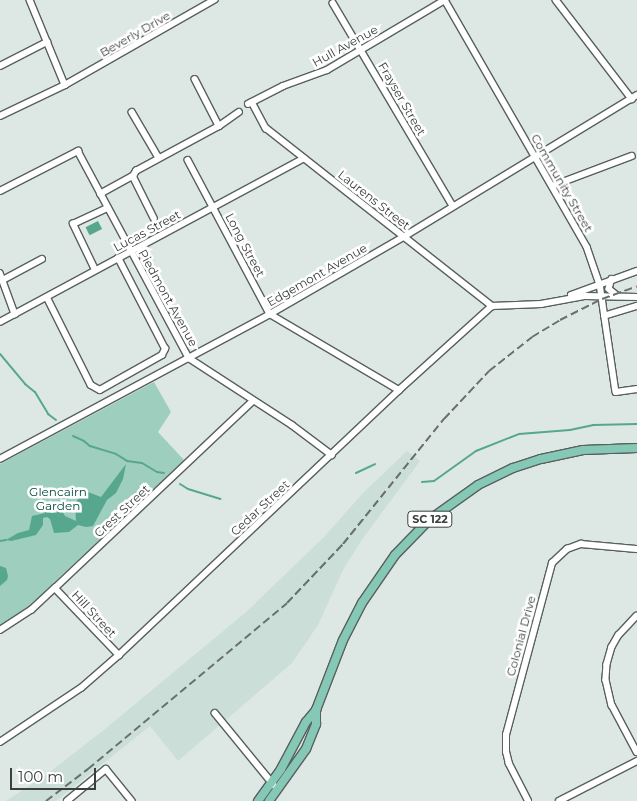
<!DOCTYPE html>
<style>
body{margin:0}
#map{position:relative;width:637px;height:801px;overflow:hidden;background:#dde8e4;font-family:Montserrat,sans-serif}
div>[style]{position:absolute}
.built>*{inset:0;background:#cbded7}
.green>*{inset:0;background:#9ecebd}
.water>*{inset:0;background:#56a78e;transform-origin:0 0}
.stream>*{height:2px;margin:-1px;padding:0 1px;transform-origin:1px;border-radius:1px;background:#56a78e}
.roads{filter:drop-shadow(1px 0 #58605d) drop-shadow(-1px 0 #58605d) drop-shadow(0 1px #58605d) drop-shadow(0 -1px #58605d)}
.minor>*{height:5.5px;margin:-2.75px;padding:0 2.75px;transform-origin:2.75px;border-radius:2.75px;background:#fff}
.major>*{height:8px;margin:-4px;padding:0 4px;transform-origin:4px;border-radius:4px;background:#86c8b6}
.rail>*{height:2px;margin-top:-1px;transform-origin:0;background:repeating-linear-gradient(90deg,#696f6c 0 8px,transparent 0 12px)}
span{translate:-50% -50%;white-space:nowrap;text-align:center;line-height:1.15;-webkit-text-stroke:5px #fff;paint-order:stroke}
.shield-label span{padding:1px 4px;background:#fff;border:1px solid;border-radius:4px;-webkit-text-stroke-width:0}
.shield-label{font-size:11px;color:#3a3e3c;font-weight:700}
.street-label{font-size:12px;color:#3a3e3c}
.park-label{font-size:12px;color:#034c3c}
.scale{position:absolute;left:10px;top:768px;width:86px;height:22px;box-sizing:border-box;border:2px solid #3a3e3c;border-top:0;padding-left:6px;font-size:15px;line-height:18px;white-space:nowrap;color:#3a3e3c;-webkit-text-stroke:4px #fff;paint-order:stroke}
</style>
<div id="map">
<div class="built">
<i style="clip-path:polygon(407px 451px,420px 461px,361px 541px,343px 570px,318px 625px,292px 663px,178px 761px,150px 726px,56px 801px,6px 801px,46px 775px,105px 729px,245px 613px,324px 537px,363px 493px)"></i>
</div>
<div class="green">
<i style="clip-path:polygon(154px 382px,171px 412px,158px 432px,184px 460px,29px 606px,0 626px,0 464px)"></i>
</div>
<div class="water">
<i style="left:98px;top:221px;width:9px;height:14px;rotate:63deg"></i>
<i style="clip-path:polygon(126px 464px,123px 479px,116px 493px,107px 500px,93px 526px,86px 527px,78px 525px,69px 532px,54px 533px,50px 519px,47px 517px,43px 518px,43px 525px,36px 535px,11px 541px,6px 540px,18px 533px,29px 530px,32px 516px,45px 513px,47px 506px,52px 505px,61px 509px,65px 516px,76px 521px,75px 504px,81px 494px,88px 492px,101px 497px)"></i>
<i style="clip-path:polygon(0 566px,6px 568px,8px 576px,7px 580px,0 586px)"></i>
</div>
<div class="stream">
<i style="left:0;top:354px;width:39px;rotate:50deg"></i>
<i style="left:25px;top:384px;width:13px;rotate:39deg"></i>
<i style="left:35px;top:392px;width:26px;rotate:59deg"></i>
<i style="left:48px;top:414px;width:10px;rotate:37deg"></i>
<i style="left:73px;top:436px;width:12px;rotate:24deg"></i>
<i style="left:84px;top:441px;width:8px;rotate:40deg"></i>
<i style="left:90px;top:446px;width:27px;rotate:17deg"></i>
<i style="left:116px;top:454px;width:13px;rotate:32deg"></i>
<i style="left:127px;top:461px;width:15px;rotate:8deg"></i>
<i style="left:142px;top:463px;width:17px;rotate:31deg"></i>
<i style="left:157px;top:472px;width:7px;rotate:8deg"></i>
<i style="left:356px;top:473px;width:21px;rotate:-25deg"></i>
<i style="left:422px;top:482px;width:12px;rotate:-5deg"></i>
<i style="left:434px;top:481px;width:52px;rotate:-35.5deg"></i>
<i style="left:476px;top:451px;width:46px;rotate:-21.6deg"></i>
<i style="left:519px;top:434px;width:51px;rotate:-4.5deg"></i>
<i style="left:570px;top:430px;width:24px;rotate:-12deg"></i>
<i style="left:593px;top:425px;width:44px;rotate:-1.3deg"></i>
<i style="left:180px;top:484px;width:9px;rotate:32deg"></i>
<i style="left:188px;top:489px;width:34px;rotate:17deg"></i>
<i style="left:0;top:541px;width:6px;rotate:-9deg"></i>
</div>
<div class="roads">
<div class="minor">
<i style="left:30px;top:0;width:92px;rotate:67.6deg"></i>
<i style="left:445px;top:0;width:285px;rotate:60.1deg"></i>
<i style="left:587px;top:247px;width:39px;rotate:71deg"></i>
<i style="left:600px;top:284px;width:109px;rotate:81.6deg"></i>
<i style="left:616px;top:392px;width:21px;rotate:-8deg"></i>
<i style="left:556px;top:0;width:125px;rotate:52.5deg"></i>
<i style="left:333px;top:3px;width:236px;rotate:59.4deg"></i>
<i style="left:0;top:66px;width:53px;rotate:-27.1deg"></i>
<i style="left:195px;top:79px;width:53px;rotate:62.9deg"></i>
<i style="left:252px;top:102px;width:30px;rotate:62deg"></i>
<i style="left:266px;top:128px;width:288px;rotate:38.2deg"></i>
<i style="left:248px;top:104px;width:39px;rotate:-27deg"></i>
<i style="left:283px;top:86px;width:47px;rotate:-20deg"></i>
<i style="left:327px;top:70px;width:137px;rotate:-30.7deg"></i>
<i style="left:132px;top:112px;width:53px;rotate:59.6deg"></i>
<i style="left:0;top:116px;width:72px;rotate:-25.5deg"></i>
<i style="left:65px;top:85px;width:172px;rotate:-29.7deg"></i>
<i style="left:188px;top:160px;width:174px;rotate:62deg"></i>
<i style="left:270px;top:314px;width:150px;rotate:30.5deg"></i>
<i style="left:133px;top:176px;width:6px;rotate:-59deg"></i>
<i style="left:136px;top:171px;width:94px;rotate:-28.5deg"></i>
<i style="left:219px;top:126px;width:24px;rotate:-35deg"></i>
<i style="left:552px;top:186px;width:85px;rotate:-20.6deg"></i>
<i style="left:0;top:191px;width:88px;rotate:-27.1deg"></i>
<i style="left:78px;top:151px;width:235px;rotate:61.8deg"></i>
<i style="left:189px;top:358px;width:123px;rotate:33deg"></i>
<i style="left:292px;top:425px;width:50px;rotate:36.9deg"></i>
<i style="left:100px;top:194px;width:38px;rotate:-29deg"></i>
<i style="left:133px;top:176px;width:47px;rotate:63.4deg"></i>
<i style="left:95px;top:270px;width:51px;rotate:-115.6deg"></i>
<i style="left:73px;top:224px;width:38px;rotate:-25deg"></i>
<i style="left:0;top:273px;width:44px;rotate:69.9deg"></i>
<i style="left:612px;top:279px;width:10px;rotate:107deg"></i>
<i style="left:609px;top:289px;width:11px;rotate:38deg"></i>
<i style="left:3px;top:280px;width:44px;rotate:-28.3deg"></i>
<i style="left:571px;top:295px;width:70px;rotate:-20deg"></i>
<i style="left:47px;top:297px;width:98px;rotate:63.4deg"></i>
<i style="left:91px;top:385px;width:10px;rotate:29deg"></i>
<i style="left:100px;top:390px;width:71px;rotate:-29.4deg"></i>
<i style="left:162px;top:355px;width:7px;rotate:-63deg"></i>
<i style="left:165px;top:349px;width:102px;rotate:-117.3deg"></i>
<i style="left:604px;top:316px;width:34px;rotate:-17deg"></i>
<i style="left:0;top:322px;width:345px;rotate:-28.3deg"></i>
<i style="left:0;top:459px;width:306px;rotate:-28.2deg"></i>
<i style="left:270px;top:314px;width:156px;rotate:-30deg"></i>
<i style="left:405px;top:236px;width:271px;rotate:-31.3deg"></i>
<i style="left:55px;top:588px;width:93px;rotate:46.3deg"></i>
<i style="left:637px;top:616px;width:26px;rotate:133deg"></i>
<i style="left:619px;top:635px;width:14px;rotate:120deg"></i>
<i style="left:612px;top:647px;width:18px;rotate:106deg"></i>
<i style="left:607px;top:664px;width:16px;rotate:94deg"></i>
<i style="left:606px;top:680px;width:26px;rotate:77deg"></i>
<i style="left:612px;top:705px;width:53px;rotate:62deg"></i>
<i style="left:0;top:630px;width:37px;rotate:-33deg"></i>
<i style="left:31px;top:610px;width:33px;rotate:-43deg"></i>
<i style="left:55px;top:588px;width:272px;rotate:-43.4deg"></i>
<i style="left:215px;top:713px;width:93px;rotate:50.7deg"></i>
<i style="left:0;top:742px;width:97px;rotate:-33.7deg"></i>
<i style="left:81px;top:688px;width:50px;rotate:-41deg"></i>
<i style="left:119px;top:655px;width:386px;rotate:-43.4deg"></i>
<i style="left:399px;top:390px;width:125px;rotate:-42.1deg"></i>
<i style="left:492px;top:306px;width:49px;rotate:-2.3deg"></i>
<i style="left:541px;top:304px;width:45px;rotate:-10.3deg"></i>
<i style="left:585px;top:296px;width:52px;rotate:1.1deg"></i>
<i style="left:67px;top:801px;width:50px;rotate:-39.4deg"></i>
<i style="left:106px;top:769px;width:41px;rotate:50.9deg"></i>
<i style="left:528px;top:801px;width:42px;rotate:-117.2deg"></i>
<i style="left:509px;top:764px;width:12px;rotate:-104deg"></i>
<i style="left:506px;top:752px;width:17px;rotate:-90deg"></i>
<i style="left:506px;top:735px;width:178px;rotate:-75deg"></i>
<i style="left:552px;top:563px;width:21px;rotate:-43deg"></i>
<i style="left:567px;top:549px;width:15px;rotate:-20deg"></i>
<i style="left:581px;top:544px;width:56px;rotate:5.1deg"></i>
<i style="left:559px;top:801px;width:88px;rotate:-27.1deg"></i>
</div>
<div class="major">
<i style="left:258px;top:801px;width:39px;rotate:-54deg"></i>
<i style="left:281px;top:769px;width:53px;rotate:-62deg"></i>
<i style="left:306px;top:722px;width:16px;rotate:-50deg"></i>
<i style="left:316px;top:710px;width:75px;rotate:-68.9deg"></i>
<i style="left:343px;top:640px;width:42px;rotate:-62.8deg"></i>
<i style="left:362px;top:603px;width:58px;rotate:-55.5deg"></i>
<i style="left:395px;top:555px;width:49px;rotate:-45.8deg"></i>
<i style="left:429px;top:520px;width:60px;rotate:-35.5deg"></i>
<i style="left:478px;top:485px;width:39px;rotate:-26deg"></i>
<i style="left:513px;top:468px;width:29px;rotate:-18deg"></i>
<i style="left:541px;top:459px;width:43px;rotate:-12.1deg"></i>
<i style="left:583px;top:450px;width:54px;rotate:-2.1deg"></i>
<i style="left:269px;top:801px;width:64px;rotate:-54.6deg"></i>
<i style="left:306px;top:749px;width:27px;rotate:-68deg"></i>
<i style="left:316px;top:724px;width:14px;rotate:-90deg"></i>
</div>
</div>
<div class="rail">
<i style="left:46px;top:801px;width:53px;rotate:-37.3deg"></i>
<i style="left:88px;top:769px;width:259px;rotate:-39.8deg"></i>
<i style="left:287px;top:603px;width:81px;rotate:-46.5deg"></i>
<i style="left:343px;top:544px;width:161px;rotate:-51.1deg"></i>
<i style="left:444px;top:419px;width:66px;rotate:-46.8deg"></i>
<i style="left:489px;top:371px;width:55px;rotate:-38.3deg"></i>
<i style="left:532px;top:337px;width:33px;rotate:-31deg"></i>
<i style="left:560px;top:320px;width:47px;rotate:-26.6deg"></i>
<i style="left:602px;top:299px;width:37px;rotate:-20deg"></i>
</div>
<div class="shield-label">
<span style="left:430px;top:519px">SC 122</span>
</div>
<div class="street-label">
<span style="left:135px;top:34px;rotate:-30deg">Beverly Drive</span>
<span style="left:345px;top:46px;rotate:-29deg">Hull Avenue</span>
<span style="left:402px;top:99px;rotate:60deg">Frayser Street</span>
<span style="left:562px;top:183px;rotate:60deg">Community Street</span>
<span style="left:374px;top:200px;rotate:38deg">Laurens Street</span>
<span style="left:147px;top:231px;rotate:-28deg">Lucas Street</span>
<span style="left:245px;top:245px;rotate:62deg">Long Street</span>
<span style="left:317px;top:275px;rotate:-30deg">Edgemont Avenue</span>
<span style="left:168px;top:298px;rotate:61deg">Piedmont Avenue</span>
<span style="left:260px;top:508px;rotate:-43deg">Cedar Street</span>
<span style="left:122px;top:511px;rotate:-43deg">Crest Street</span>
<span style="left:94px;top:614px;rotate:47deg">Hill Street</span>
<span style="left:521px;top:636px;rotate:-75deg">Colonial Drive</span>
</div>
<div class="park-label">
<span style="left:58px;top:499px">Glencairn<br>Garden</span>
</div>
<div class="scale">100 m</div>
</div>
